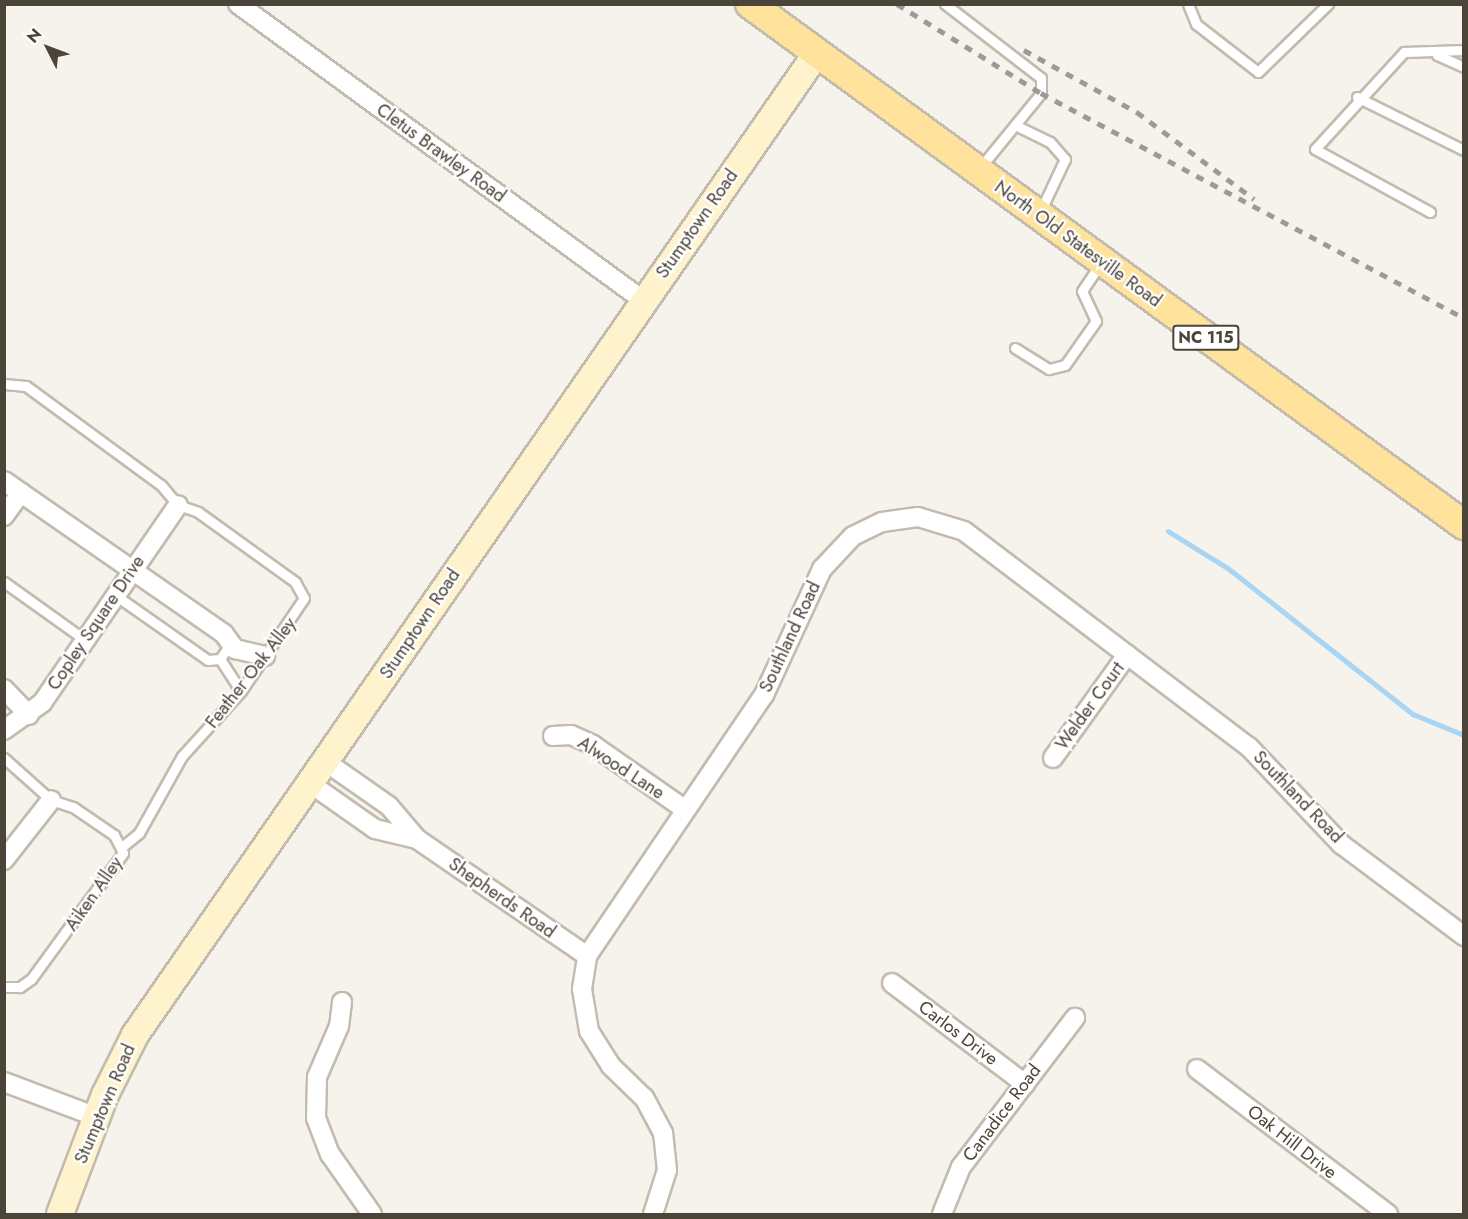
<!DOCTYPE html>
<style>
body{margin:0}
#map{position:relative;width:1468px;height:1219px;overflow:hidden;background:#f6f3ec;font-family:Jost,sans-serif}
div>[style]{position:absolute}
.stream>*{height:4.5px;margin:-2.25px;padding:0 2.25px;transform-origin:2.25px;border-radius:2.25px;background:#a9d4f2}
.roads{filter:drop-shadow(2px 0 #c2bbae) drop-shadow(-2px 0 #c2bbae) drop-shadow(0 2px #c2bbae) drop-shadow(0 -2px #c2bbae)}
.lane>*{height:9px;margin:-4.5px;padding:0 4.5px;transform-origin:4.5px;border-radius:4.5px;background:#fff}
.street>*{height:18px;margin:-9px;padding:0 9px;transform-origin:9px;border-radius:9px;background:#fff}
.secondary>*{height:26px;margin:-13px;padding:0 13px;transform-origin:13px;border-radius:13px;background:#fff3cd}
.primary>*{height:28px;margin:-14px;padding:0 14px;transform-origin:14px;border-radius:14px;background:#ffe39c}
.rail>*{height:4.5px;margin-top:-2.25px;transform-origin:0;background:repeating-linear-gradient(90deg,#9a9a9a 0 8px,transparent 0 16px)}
span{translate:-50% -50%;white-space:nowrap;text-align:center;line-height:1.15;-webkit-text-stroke:4.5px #fff;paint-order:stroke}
.shield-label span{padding:2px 4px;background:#fff;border:2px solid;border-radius:4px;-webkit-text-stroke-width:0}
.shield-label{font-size:16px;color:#4b4439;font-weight:700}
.street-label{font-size:18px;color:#4b4439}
.frame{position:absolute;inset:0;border:6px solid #4b4439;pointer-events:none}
.north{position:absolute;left:18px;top:18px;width:60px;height:60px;-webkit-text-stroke:4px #fff;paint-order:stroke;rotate:312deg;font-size:16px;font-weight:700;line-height:24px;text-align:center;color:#4b4439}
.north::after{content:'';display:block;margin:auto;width:21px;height:27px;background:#4b4439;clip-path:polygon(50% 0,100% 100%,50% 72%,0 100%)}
</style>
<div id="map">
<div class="stream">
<i style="left:1168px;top:531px;width:70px;rotate:31.7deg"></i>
<i style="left:1228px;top:568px;width:236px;rotate:38.3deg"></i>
<i style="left:1413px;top:714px;width:55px;rotate:22.4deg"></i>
</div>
<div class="roads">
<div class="lane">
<i style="left:945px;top:4px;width:121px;rotate:37.6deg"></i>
<i style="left:1041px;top:78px;width:15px;rotate:90deg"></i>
<i style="left:1041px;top:93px;width:98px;rotate:129.2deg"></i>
<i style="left:1188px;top:4px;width:22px;rotate:68deg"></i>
<i style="left:1196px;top:24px;width:78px;rotate:37.7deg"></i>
<i style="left:1258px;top:72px;width:98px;rotate:-44.2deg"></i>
<i style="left:1437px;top:55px;width:30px;rotate:24deg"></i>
<i style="left:1357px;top:97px;width:119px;rotate:26.4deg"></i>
<i style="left:1015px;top:125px;width:39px;rotate:26deg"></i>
<i style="left:1050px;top:142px;width:23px;rotate:49deg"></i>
<i style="left:1065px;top:159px;width:59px;rotate:115.3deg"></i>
<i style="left:1430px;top:212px;width:131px;rotate:-151.3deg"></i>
<i style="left:1315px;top:149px;width:132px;rotate:-47.5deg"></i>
<i style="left:1404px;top:52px;width:60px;rotate:-1.9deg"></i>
<i style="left:1015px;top:348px;width:40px;rotate:32deg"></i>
<i style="left:1049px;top:369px;width:16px;rotate:-14deg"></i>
<i style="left:1065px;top:365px;width:54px;rotate:-54.8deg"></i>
<i style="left:1096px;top:321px;width:33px;rotate:-115deg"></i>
<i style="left:1082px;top:291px;width:34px;rotate:-56deg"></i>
<i style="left:4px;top:384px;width:22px;rotate:5deg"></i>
<i style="left:26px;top:386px;width:167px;rotate:36.3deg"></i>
<i style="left:161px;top:485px;width:26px;rotate:50deg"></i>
<i style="left:178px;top:505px;width:21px;rotate:19deg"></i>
<i style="left:198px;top:512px;width:120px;rotate:35.8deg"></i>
<i style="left:295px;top:582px;width:18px;rotate:61deg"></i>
<i style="left:304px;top:598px;width:112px;rotate:124.1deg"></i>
<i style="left:241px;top:691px;width:88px;rotate:132.2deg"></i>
<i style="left:182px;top:756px;width:88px;rotate:119.2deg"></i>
<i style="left:139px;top:833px;width:21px;rotate:141deg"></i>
<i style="left:4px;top:582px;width:100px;rotate:35.6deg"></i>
<i style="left:115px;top:595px;width:113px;rotate:35deg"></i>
<i style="left:208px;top:660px;width:12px;rotate:-5deg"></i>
<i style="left:220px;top:659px;width:18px;rotate:-56deg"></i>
<i style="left:220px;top:659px;width:38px;rotate:57deg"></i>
<i style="left:4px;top:758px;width:63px;rotate:41.8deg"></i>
<i style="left:51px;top:800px;width:23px;rotate:18deg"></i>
<i style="left:73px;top:807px;width:50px;rotate:34.3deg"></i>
<i style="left:114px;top:835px;width:20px;rotate:63deg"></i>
<i style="left:123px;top:853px;width:156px;rotate:126.1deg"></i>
<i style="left:31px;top:979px;width:14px;rotate:144deg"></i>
<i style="left:20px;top:987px;width:16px;rotate:180deg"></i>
</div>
<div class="street">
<i style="left:238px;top:4px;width:503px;rotate:36.19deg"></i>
<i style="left:4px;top:481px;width:268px;rotate:34.8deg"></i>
<i style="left:224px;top:634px;width:19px;rotate:54deg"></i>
<i style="left:235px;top:649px;width:31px;rotate:13deg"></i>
<i style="left:4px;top:516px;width:29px;rotate:-54deg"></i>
<i style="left:4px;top:689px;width:36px;rotate:46deg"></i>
<i style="left:4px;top:730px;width:47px;rotate:-35.4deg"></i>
<i style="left:42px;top:703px;width:240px;rotate:-55.5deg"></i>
<i style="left:553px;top:736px;width:18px;rotate:-3deg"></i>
<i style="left:571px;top:735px;width:24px;rotate:24deg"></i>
<i style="left:593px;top:745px;width:113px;rotate:35deg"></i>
<i style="left:1053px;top:758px;width:127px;rotate:-54.3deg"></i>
<i style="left:326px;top:762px;width:77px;rotate:34.9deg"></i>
<i style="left:389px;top:806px;width:43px;rotate:49.7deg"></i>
<i style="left:417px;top:839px;width:206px;rotate:34.5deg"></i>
<i style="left:311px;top:784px;width:78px;rotate:35.1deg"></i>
<i style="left:375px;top:829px;width:43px;rotate:13.4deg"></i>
<i style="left:4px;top:860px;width:76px;rotate:-51.9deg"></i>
<i style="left:892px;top:983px;width:167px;rotate:37.2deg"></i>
<i style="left:342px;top:1002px;width:24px;rotate:97deg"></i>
<i style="left:339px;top:1026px;width:56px;rotate:113.3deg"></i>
<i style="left:317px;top:1077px;width:41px;rotate:91.4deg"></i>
<i style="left:316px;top:1118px;width:39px;rotate:69deg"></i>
<i style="left:330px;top:1154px;width:73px;rotate:55deg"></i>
<i style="left:1197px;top:1069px;width:240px;rotate:37.2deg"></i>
<i style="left:4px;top:1082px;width:99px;rotate:20.6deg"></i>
<i style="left:653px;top:1214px;width:46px;rotate:-72.3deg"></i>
<i style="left:667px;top:1170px;width:37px;rotate:-96deg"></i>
<i style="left:663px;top:1133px;width:40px;rotate:-118deg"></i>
<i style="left:644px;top:1098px;width:46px;rotate:-135.9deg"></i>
<i style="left:611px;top:1066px;width:41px;rotate:-122.2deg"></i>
<i style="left:589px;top:1031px;width:43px;rotate:-99.5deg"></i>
<i style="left:582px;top:989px;width:33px;rotate:-81deg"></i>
<i style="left:587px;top:956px;width:315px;rotate:-55.9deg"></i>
<i style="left:764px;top:695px;width:139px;rotate:-65.3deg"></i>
<i style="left:822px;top:569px;width:45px;rotate:-46.8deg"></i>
<i style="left:853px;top:536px;width:32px;rotate:-26deg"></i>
<i style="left:882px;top:522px;width:36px;rotate:-8deg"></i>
<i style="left:918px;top:517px;width:48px;rotate:16.9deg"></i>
<i style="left:964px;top:531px;width:358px;rotate:37.2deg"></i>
<i style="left:1249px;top:747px;width:134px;rotate:46.5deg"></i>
<i style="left:1341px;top:844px;width:154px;rotate:36.8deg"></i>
<i style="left:942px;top:1214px;width:51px;rotate:-68deg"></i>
<i style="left:961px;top:1167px;width:188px;rotate:-52.6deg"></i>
</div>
<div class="secondary">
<i style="left:60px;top:1214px;width:127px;rotate:-69.3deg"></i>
<i style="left:105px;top:1095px;width:67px;rotate:-63.4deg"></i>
<i style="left:135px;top:1035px;width:1196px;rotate:-55.22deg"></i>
</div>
<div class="primary">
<i style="left:750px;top:4px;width:884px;rotate:36.12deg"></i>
</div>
</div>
<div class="rail">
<i style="left:897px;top:4px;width:169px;rotate:31.7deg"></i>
<i style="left:1041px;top:93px;width:479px;rotate:28deg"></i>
<i style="left:1024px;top:50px;width:129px;rotate:28.8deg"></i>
<i style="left:1137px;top:112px;width:146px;rotate:36.6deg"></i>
</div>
<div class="shield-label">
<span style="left:1206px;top:338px">NC 115</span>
</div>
<div class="street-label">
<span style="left:441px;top:153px;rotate:36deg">Cletus Brawley Road</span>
<span style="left:697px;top:224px;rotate:-55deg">Stumptown Road</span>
<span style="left:1078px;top:244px;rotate:36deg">North Old Statesville Road</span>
<span style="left:96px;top:623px;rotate:-56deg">Copley Square Drive</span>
<span style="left:420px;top:624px;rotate:-56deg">Stumptown Road</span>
<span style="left:790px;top:637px;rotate:-65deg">Southland Road</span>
<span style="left:251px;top:673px;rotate:-52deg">Feather Oak Alley</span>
<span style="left:1090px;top:706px;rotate:-54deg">Welder Court</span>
<span style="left:621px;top:768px;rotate:33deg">Alwood Lane</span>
<span style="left:1298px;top:797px;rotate:46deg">Southland Road</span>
<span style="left:94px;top:894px;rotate:-55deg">Aiken Alley</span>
<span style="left:502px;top:898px;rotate:35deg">Shepherds Road</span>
<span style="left:958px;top:1033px;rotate:37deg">Carlos Drive</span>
<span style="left:105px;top:1104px;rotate:-67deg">Stumptown Road</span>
<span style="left:1002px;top:1113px;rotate:-53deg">Canadice Road</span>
<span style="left:1292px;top:1142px;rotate:38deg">Oak Hill Drive</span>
</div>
<div class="frame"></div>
<div class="north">N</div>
</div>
